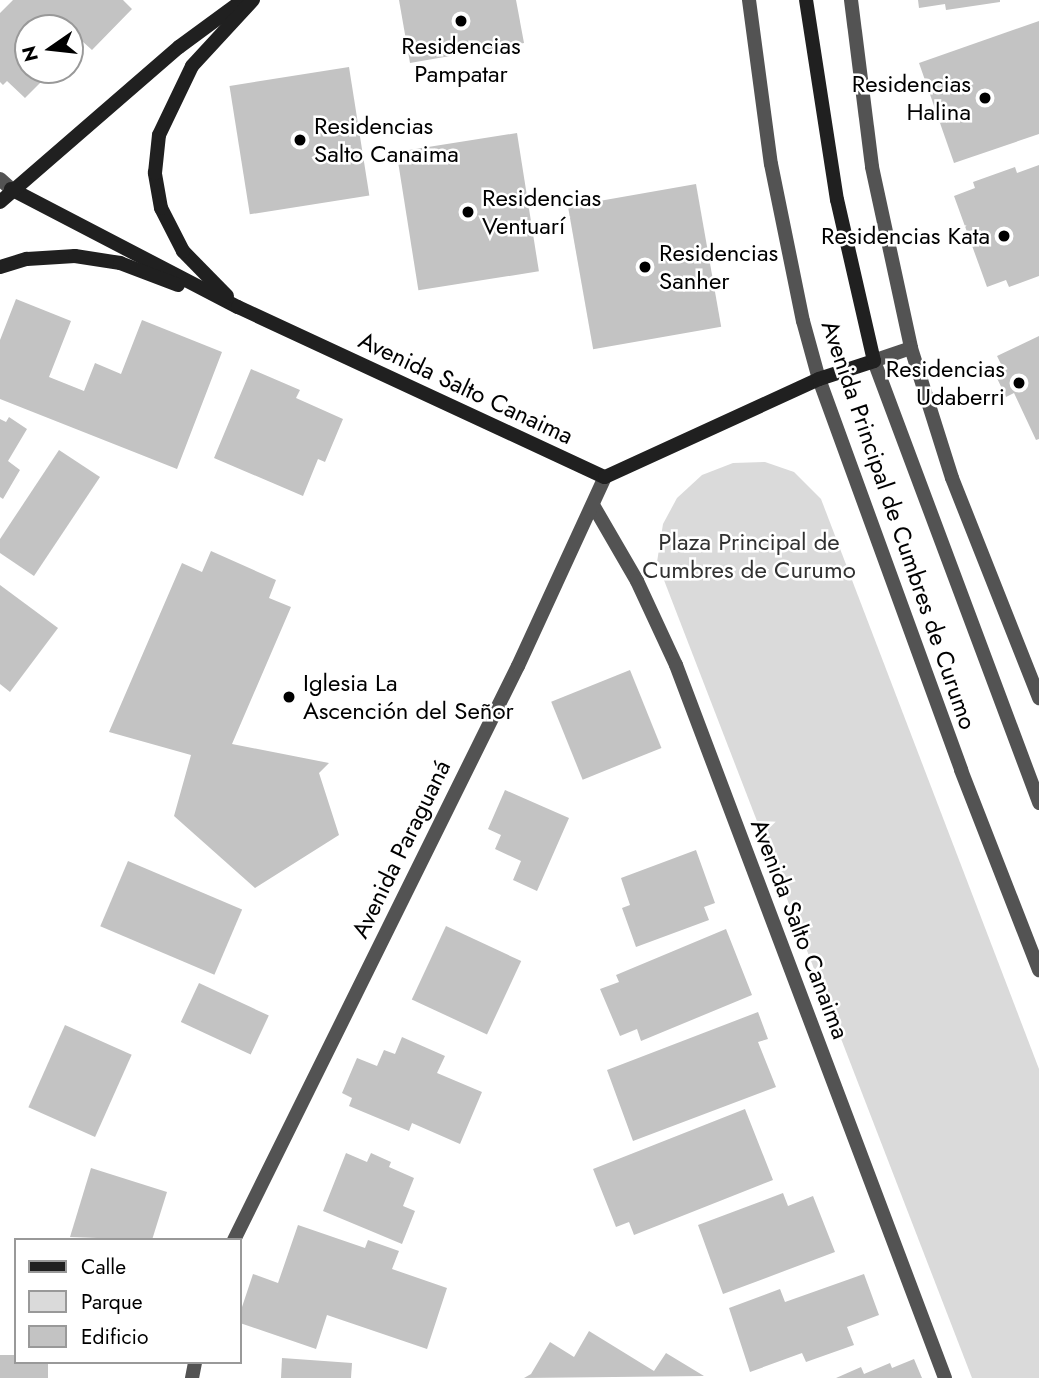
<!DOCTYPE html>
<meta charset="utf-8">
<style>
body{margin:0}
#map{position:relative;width:1039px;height:1378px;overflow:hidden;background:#fff;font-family:Jost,sans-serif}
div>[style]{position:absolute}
.green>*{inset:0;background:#dadada}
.building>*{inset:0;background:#c3c3c3;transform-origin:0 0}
.minor>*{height:14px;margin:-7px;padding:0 7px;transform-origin:7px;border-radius:7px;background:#535353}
.secondary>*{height:14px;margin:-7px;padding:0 7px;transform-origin:7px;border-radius:7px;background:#202020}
.dots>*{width:19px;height:19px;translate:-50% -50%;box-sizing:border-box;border:4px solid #fff;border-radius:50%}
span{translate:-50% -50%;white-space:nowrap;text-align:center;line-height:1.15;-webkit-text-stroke:5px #fff;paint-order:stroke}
.poi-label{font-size:24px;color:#000}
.right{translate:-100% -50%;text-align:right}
.left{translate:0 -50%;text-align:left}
.street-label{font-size:24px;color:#000}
.park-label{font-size:24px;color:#313131}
.legend{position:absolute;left:14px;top:1238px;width:228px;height:126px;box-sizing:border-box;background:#fff;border:2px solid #999;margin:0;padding:9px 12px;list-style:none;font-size:21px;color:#000}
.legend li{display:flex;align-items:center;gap:14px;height:35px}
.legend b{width:35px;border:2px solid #999}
.north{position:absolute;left:14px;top:14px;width:70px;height:70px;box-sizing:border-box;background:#fff;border:2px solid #999;border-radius:50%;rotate:256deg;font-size:19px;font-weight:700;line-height:28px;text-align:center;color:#000}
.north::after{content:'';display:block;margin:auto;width:24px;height:32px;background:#000;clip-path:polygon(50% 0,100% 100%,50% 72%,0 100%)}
</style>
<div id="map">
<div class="green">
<i style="clip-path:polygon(765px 462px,794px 472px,821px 499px,1039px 1069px,1039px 1378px,972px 1378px,657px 562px,663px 524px,677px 498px,702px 475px,733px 463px)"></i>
</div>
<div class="building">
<i style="clip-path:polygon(13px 0,123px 0,132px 9px,92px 50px,82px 41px,70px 53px,70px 28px,28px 28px,28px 70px,53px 70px,25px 98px,7px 81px,3px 85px,0 82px,0 13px)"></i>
<i style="clip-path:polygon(399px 0,516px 0,524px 43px,410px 63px)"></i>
<i style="clip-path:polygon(918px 0,1000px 0,1000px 2px,946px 10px,945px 4px,919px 8px)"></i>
<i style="clip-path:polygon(1039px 21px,1039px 134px,954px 163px,919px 63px)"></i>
<i style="left:349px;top:67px;width:130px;height:121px;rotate:81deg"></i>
<i style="left:517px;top:133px;width:140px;height:122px;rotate:81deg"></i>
<i style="clip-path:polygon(1039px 165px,1039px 276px,1009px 287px,1006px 280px,987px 287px,954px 196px,975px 188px,973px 182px,1015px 167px,1017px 173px)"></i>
<i style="left:696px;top:184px;width:145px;height:130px;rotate:80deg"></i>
<i style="clip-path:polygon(16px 299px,71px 321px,49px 377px,84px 391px,95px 363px,121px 374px,142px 320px,222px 352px,177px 469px,0 399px,0 340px)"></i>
<i style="clip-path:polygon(1039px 336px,1039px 439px,1036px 440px,1014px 393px,1006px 397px,995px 374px,1004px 370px,997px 356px)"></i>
<i style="clip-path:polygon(251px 369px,300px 390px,296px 398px,343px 419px,325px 462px,318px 459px,303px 496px,214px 458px)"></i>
<i style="clip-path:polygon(9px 417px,27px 429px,8px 461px,20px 470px,3px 499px,0 497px,0 419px,6px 422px)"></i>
<i style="clip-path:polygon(59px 450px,100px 477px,34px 576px,0 553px,0 539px)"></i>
<i style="clip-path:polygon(211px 551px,276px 580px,269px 598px,291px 607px,232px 744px,329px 763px,319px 773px,339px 835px,255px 888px,174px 816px,191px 755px,109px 732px,182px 563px,202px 572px)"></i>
<i style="clip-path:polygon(0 585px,58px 628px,10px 692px,0 684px)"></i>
<i style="left:630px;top:670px;width:84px;height:85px;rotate:68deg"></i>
<i style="clip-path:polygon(505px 790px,569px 818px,537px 891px,513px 880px,521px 861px,495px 849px,501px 835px,488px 829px)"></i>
<i style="clip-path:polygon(696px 850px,715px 903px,704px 907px,709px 920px,636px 947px,622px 908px,630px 905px,621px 878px)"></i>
<i style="left:128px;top:861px;width:124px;height:71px;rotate:23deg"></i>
<i style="left:446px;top:926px;width:83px;height:81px;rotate:25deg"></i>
<i style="clip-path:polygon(726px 929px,752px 995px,641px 1041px,637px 1029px,620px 1036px,600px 989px,619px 982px,616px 975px)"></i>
<i style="left:199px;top:983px;width:77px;height:43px;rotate:25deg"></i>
<i style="clip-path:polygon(758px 1012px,768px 1039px,758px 1042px,776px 1087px,633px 1141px,607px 1070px)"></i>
<i style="left:65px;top:1025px;width:73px;height:90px;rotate:24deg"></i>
<i style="clip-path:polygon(402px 1037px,445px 1056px,437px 1073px,482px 1092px,460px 1144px,412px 1123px,409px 1131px,349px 1106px,352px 1098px,342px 1093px,357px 1058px,377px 1066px,384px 1050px,395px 1054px)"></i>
<i style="clip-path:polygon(745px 1109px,773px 1180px,634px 1235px,629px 1222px,616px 1227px,593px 1169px)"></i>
<i style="clip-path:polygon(346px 1153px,367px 1162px,371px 1153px,391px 1162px,389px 1167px,414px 1178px,403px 1206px,415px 1211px,402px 1244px,323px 1211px)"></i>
<i style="clip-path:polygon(91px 1168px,167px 1192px,152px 1240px,70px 1237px)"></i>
<i style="clip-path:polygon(783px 1193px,788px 1206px,813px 1196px,835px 1252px,723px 1294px,698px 1225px)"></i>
<i style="clip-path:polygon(298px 1225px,365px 1248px,368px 1240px,399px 1251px,392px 1269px,447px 1288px,427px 1349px,327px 1315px,316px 1349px,240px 1323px,240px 1313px,253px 1274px,278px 1283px)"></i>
<i style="clip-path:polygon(864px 1274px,879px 1315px,847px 1327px,854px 1345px,806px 1362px,802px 1353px,750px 1372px,729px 1308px,780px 1289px,785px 1302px)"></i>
<i style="clip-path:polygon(589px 1331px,654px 1371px,666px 1353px,704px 1376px,524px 1378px,531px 1374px,550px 1342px,574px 1357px)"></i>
<i style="clip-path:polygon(0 1355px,16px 1355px,16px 1362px,48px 1362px,48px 1378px,0 1378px)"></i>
<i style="clip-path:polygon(282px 1358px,352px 1363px,351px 1378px,281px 1378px)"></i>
<i style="clip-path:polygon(914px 1359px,922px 1378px,836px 1378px,861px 1367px,864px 1374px,890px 1363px,892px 1368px)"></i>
</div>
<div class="minor">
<i style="left:749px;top:0;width:165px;rotate:82.4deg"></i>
<i style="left:771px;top:164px;width:160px;rotate:78.5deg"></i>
<i style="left:803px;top:321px;width:60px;rotate:74.6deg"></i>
<i style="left:819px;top:379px;width:416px;rotate:70deg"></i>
<i style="left:961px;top:770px;width:215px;rotate:68.7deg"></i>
<i style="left:851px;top:0;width:168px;rotate:82.8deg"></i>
<i style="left:872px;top:167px;width:185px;rotate:77.8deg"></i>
<i style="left:911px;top:348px;width:136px;rotate:72.5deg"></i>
<i style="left:952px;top:478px;width:237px;rotate:68.4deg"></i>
<i style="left:0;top:179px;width:15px;rotate:42deg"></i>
<i style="left:911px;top:348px;width:39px;rotate:161deg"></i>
<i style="left:874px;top:361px;width:472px;rotate:69.5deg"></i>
<i style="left:593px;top:505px;width:88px;rotate:59.9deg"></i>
<i style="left:637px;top:581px;width:93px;rotate:65.1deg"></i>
<i style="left:676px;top:665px;width:762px;rotate:69.33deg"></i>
<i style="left:234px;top:1240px;width:640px;rotate:-63.68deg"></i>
<i style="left:518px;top:666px;width:208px;rotate:-65.3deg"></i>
<i style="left:192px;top:1378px;width:16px;rotate:-79deg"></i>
</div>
<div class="secondary">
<i style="left:11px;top:189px;width:256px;rotate:27.5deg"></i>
<i style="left:238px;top:307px;width:404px;rotate:24.9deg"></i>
<i style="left:605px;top:477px;width:235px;rotate:-24.6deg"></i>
<i style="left:819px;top:379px;width:58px;rotate:-18.1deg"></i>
<i style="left:874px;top:361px;width:165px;rotate:-102.9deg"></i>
<i style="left:837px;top:200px;width:202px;rotate:-98.8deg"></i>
<i style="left:0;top:202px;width:237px;rotate:-40.9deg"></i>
<i style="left:179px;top:47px;width:79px;rotate:-36.3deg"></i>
<i style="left:0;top:267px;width:28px;rotate:-17deg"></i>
<i style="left:27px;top:259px;width:48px;rotate:-3.6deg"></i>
<i style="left:75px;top:256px;width:46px;rotate:8.8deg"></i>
<i style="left:120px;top:263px;width:62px;rotate:20.8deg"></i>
<i style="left:227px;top:296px;width:63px;rotate:-134.4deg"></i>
<i style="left:183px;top:251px;width:48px;rotate:-117.1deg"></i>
<i style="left:161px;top:208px;width:36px;rotate:-100deg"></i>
<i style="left:155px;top:173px;width:38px;rotate:-84deg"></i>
<i style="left:159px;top:135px;width:76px;rotate:-64.4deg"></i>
<i style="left:192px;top:66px;width:90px;rotate:-47.3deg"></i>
</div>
<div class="dots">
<i style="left:461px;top:21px;background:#000"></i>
<i style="left:985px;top:98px;background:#000"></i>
<i style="left:300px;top:140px;background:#000"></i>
<i style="left:468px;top:212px;background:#000"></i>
<i style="left:1004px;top:236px;background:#000"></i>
<i style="left:645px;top:267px;background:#000"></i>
<i style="left:1019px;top:383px;background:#000"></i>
<i style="left:289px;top:697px;background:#000"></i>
</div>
<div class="poi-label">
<span style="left:461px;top:60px">Residencias<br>Pampatar</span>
<span class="right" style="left:971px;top:98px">Residencias<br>Halina</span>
<span class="left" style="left:314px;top:140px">Residencias<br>Salto Canaima</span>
<span class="left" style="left:482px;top:212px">Residencias<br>Ventuarí</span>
<span class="right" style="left:990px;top:236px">Residencias Kata</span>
<span class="left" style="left:659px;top:267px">Residencias<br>Sanher</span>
<span class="right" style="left:1005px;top:383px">Residencias<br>Udaberri</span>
<span class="left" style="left:303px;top:697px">Iglesia La<br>Ascención del Señor</span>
</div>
<div class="street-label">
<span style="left:466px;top:388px;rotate:25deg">Avenida Salto Canaima</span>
<span style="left:899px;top:525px;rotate:71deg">Avenida Principal de Cumbres de Curumo</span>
<span style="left:401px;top:849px;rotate:-64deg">Avenida Paraguaná</span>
<span style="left:800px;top:929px;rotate:69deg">Avenida Salto Canaima</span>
</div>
<div class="park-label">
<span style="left:749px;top:556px">Plaza Principal de<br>Cumbres de Curumo</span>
</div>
<ul class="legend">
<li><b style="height:9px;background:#202020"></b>Calle</li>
<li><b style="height:19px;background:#dadada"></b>Parque</li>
<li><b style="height:19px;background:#c3c3c3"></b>Edificio</li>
</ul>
<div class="north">N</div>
</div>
